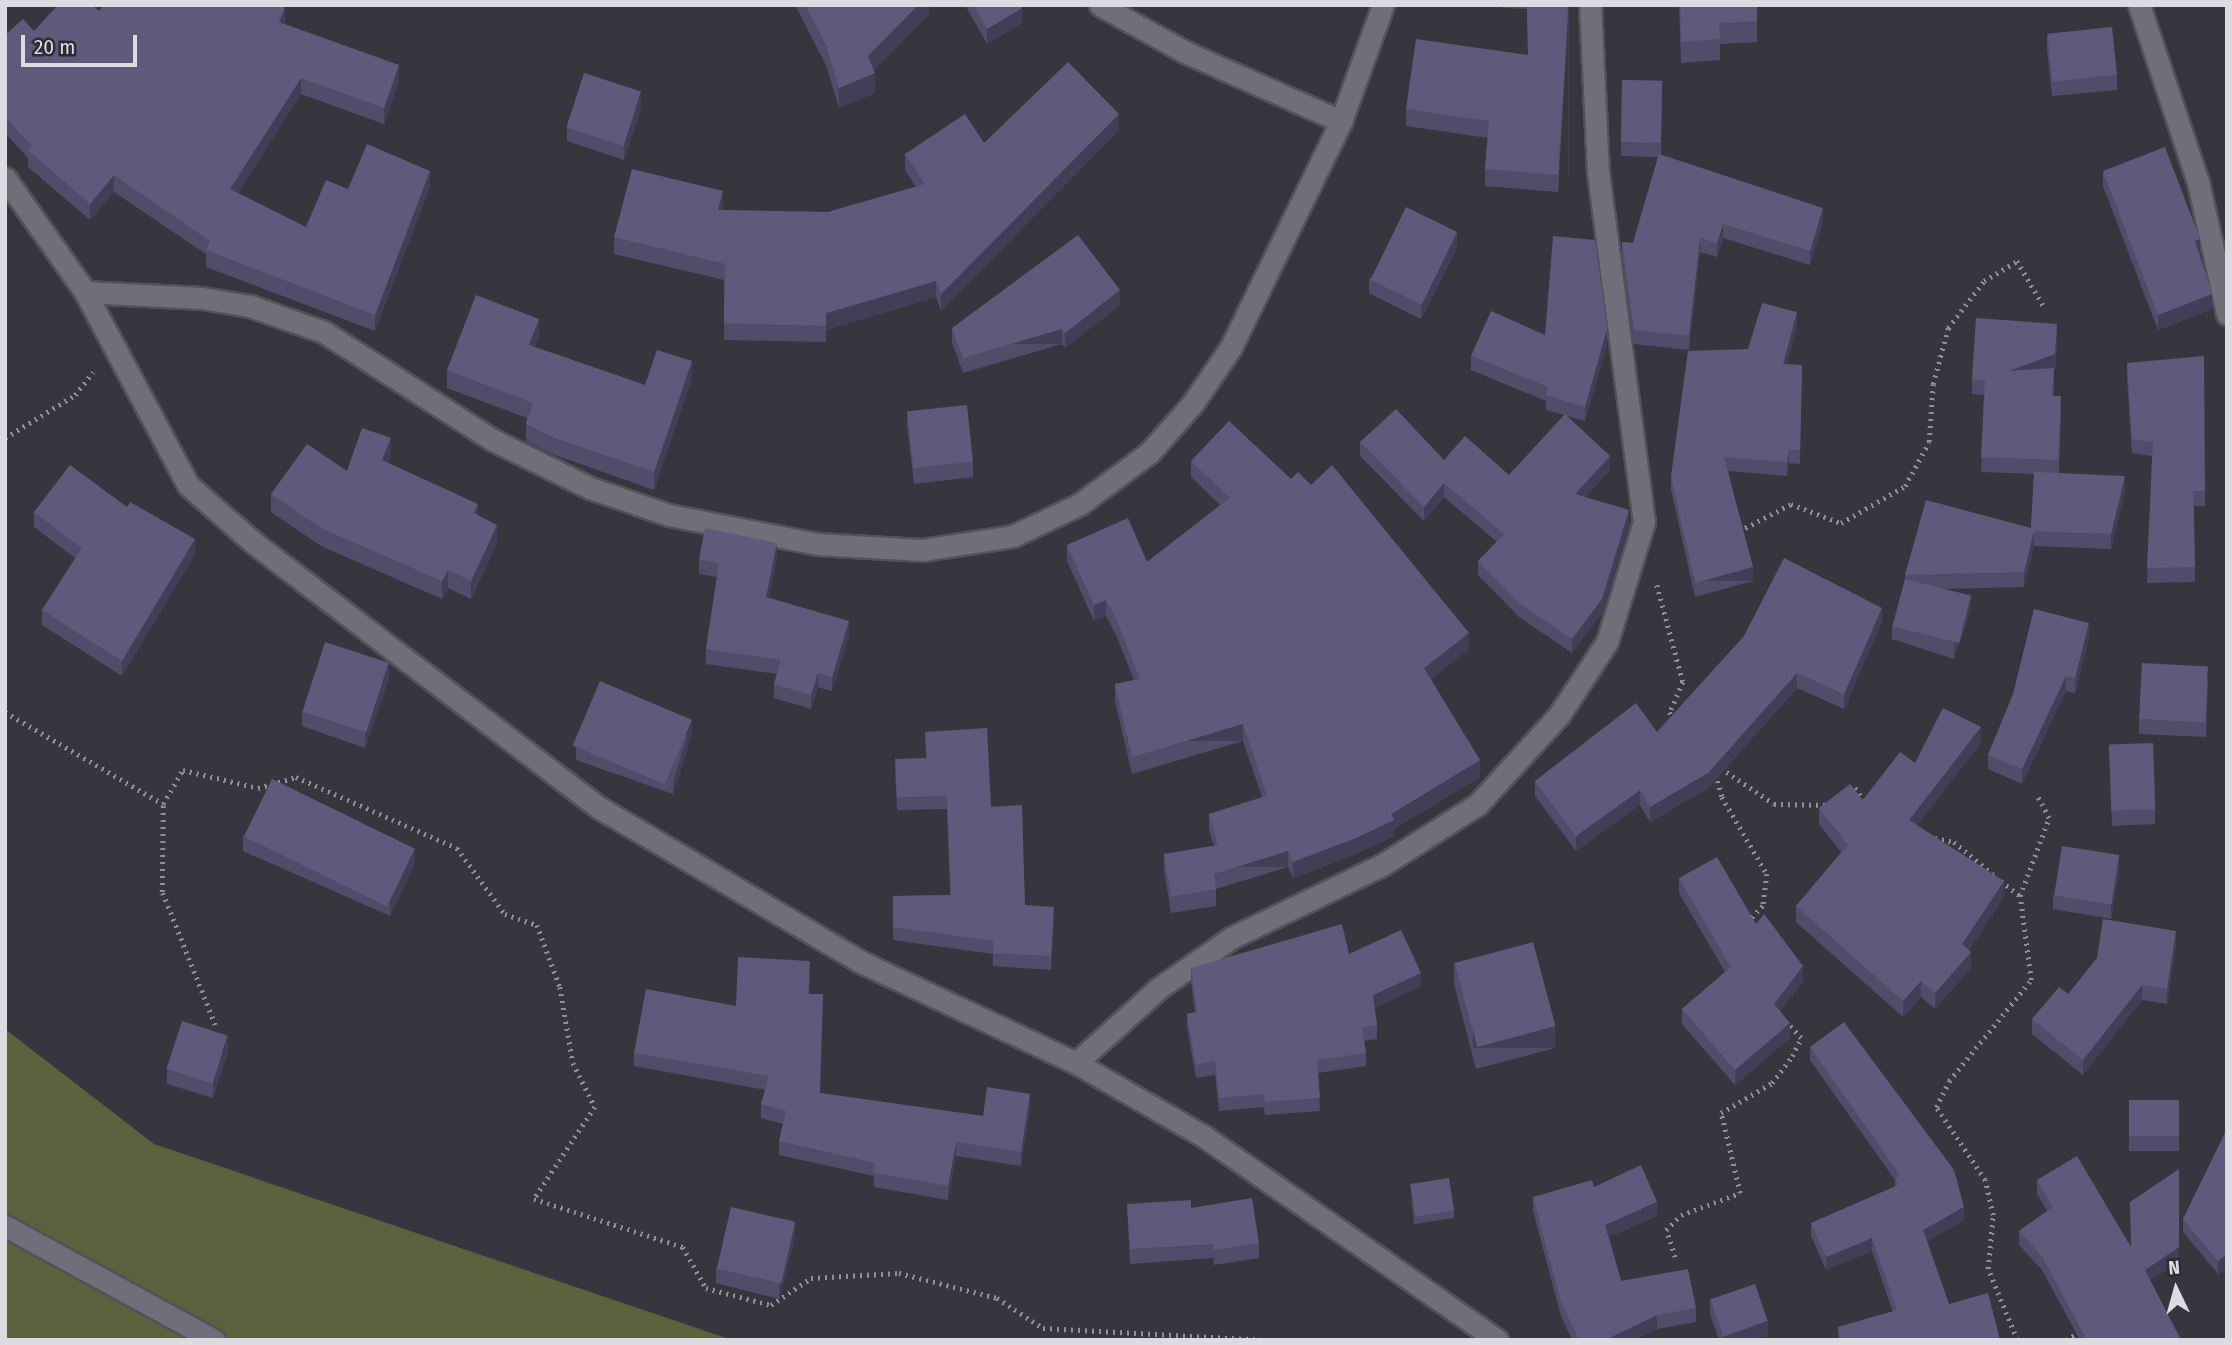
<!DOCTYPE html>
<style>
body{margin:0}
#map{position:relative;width:2232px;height:1345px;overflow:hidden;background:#36363f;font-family:"Fira Sans Condensed",sans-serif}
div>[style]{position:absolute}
.forest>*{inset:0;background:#5a623e}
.path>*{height:4.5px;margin-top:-2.25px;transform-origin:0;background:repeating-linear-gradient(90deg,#909097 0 2px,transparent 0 7px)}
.roads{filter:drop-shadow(2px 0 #53525a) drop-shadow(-2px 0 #53525a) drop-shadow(0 2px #53525a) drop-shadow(0 -2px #53525a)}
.minor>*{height:21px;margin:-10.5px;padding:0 10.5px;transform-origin:10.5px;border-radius:10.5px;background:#706f79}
.wall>*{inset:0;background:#504d6b;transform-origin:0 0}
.shaded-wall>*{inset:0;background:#413f57;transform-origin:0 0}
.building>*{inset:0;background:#5d5a7c;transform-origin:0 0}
span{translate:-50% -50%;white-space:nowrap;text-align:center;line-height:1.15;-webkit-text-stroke:6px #2c2c34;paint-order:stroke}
.frame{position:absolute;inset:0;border:7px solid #dcdbe1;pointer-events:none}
.north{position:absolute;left:2141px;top:1254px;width:70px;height:70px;-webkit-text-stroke:5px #2c2c34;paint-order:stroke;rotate:355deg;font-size:19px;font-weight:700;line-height:28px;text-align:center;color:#dcdbe1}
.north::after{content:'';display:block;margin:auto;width:24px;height:32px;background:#dcdbe1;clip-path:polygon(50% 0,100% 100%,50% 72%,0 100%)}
.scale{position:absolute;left:21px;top:35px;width:116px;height:32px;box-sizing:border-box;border:4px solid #dcdbe1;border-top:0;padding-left:9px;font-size:21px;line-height:24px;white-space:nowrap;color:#dcdbe1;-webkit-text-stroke:5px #2c2c34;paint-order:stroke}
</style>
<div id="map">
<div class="forest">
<i style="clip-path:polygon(5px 1029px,154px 1144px,732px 1340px,5px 1340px)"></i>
</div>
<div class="path">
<i style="left:5px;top:438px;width:82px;rotate:-31.6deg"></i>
<i style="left:75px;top:395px;width:29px;rotate:-52deg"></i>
<i style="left:1739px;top:531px;width:59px;rotate:-27.4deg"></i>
<i style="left:1791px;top:504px;width:53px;rotate:20.8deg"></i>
<i style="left:1841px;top:523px;width:74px;rotate:-30deg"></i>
<i style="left:1905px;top:486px;width:50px;rotate:-61.4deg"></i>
<i style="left:1929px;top:442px;width:58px;rotate:-86.1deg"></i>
<i style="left:1933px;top:384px;width:58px;rotate:-75deg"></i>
<i style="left:1948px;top:328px;width:59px;rotate:-52.5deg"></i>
<i style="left:1984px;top:281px;width:39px;rotate:-31deg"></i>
<i style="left:2017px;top:261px;width:53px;rotate:59.6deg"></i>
<i style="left:1657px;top:585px;width:100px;rotate:75deg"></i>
<i style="left:1683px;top:682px;width:33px;rotate:113deg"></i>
<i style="left:1670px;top:712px;width:9px;rotate:69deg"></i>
<i style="left:5px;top:712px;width:183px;rotate:30.2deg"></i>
<i style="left:1721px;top:768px;width:64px;rotate:34.2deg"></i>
<i style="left:1774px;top:804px;width:53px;rotate:1.1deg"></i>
<i style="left:1716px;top:774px;width:24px;rotate:75deg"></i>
<i style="left:1722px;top:797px;width:89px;rotate:59.7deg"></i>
<i style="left:1767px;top:874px;width:32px;rotate:97deg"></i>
<i style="left:1763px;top:906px;width:21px;rotate:133deg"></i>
<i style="left:1849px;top:792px;width:7px;rotate:-34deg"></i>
<i style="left:1855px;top:788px;width:19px;rotate:55deg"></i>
<i style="left:1935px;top:838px;width:19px;rotate:12deg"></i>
<i style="left:1954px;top:842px;width:53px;rotate:39.7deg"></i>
<i style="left:2001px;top:881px;width:24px;rotate:38deg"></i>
<i style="left:215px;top:1025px;width:143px;rotate:-111.7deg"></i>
<i style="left:162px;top:892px;width:88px;rotate:-89.3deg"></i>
<i style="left:163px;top:804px;width:39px;rotate:-60deg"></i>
<i style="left:183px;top:770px;width:77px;rotate:13.5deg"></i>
<i style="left:258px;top:788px;width:40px;rotate:-16deg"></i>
<i style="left:296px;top:777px;width:176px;rotate:23.8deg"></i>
<i style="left:457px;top:848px;width:82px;rotate:54deg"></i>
<i style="left:505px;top:914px;width:34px;rotate:19deg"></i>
<i style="left:537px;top:925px;width:66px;rotate:69.6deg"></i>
<i style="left:560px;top:987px;width:77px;rotate:80.3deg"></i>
<i style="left:573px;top:1063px;width:49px;rotate:63.4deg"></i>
<i style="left:595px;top:1107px;width:110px;rotate:123.5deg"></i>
<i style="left:534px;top:1199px;width:157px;rotate:17.9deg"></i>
<i style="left:683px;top:1247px;width:47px;rotate:60.7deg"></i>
<i style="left:706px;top:1288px;width:67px;rotate:14.7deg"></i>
<i style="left:771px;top:1305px;width:48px;rotate:-34deg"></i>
<i style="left:811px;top:1278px;width:88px;rotate:-3.3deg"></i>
<i style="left:899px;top:1273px;width:101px;rotate:14.3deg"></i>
<i style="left:997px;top:1298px;width:55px;rotate:33.1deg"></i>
<i style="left:1043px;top:1328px;width:219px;rotate:3.1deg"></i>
<i style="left:1675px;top:1257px;width:28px;rotate:-108deg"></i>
<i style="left:1666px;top:1230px;width:21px;rotate:-45deg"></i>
<i style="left:1681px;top:1215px;width:63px;rotate:-20.4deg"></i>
<i style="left:1740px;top:1193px;width:82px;rotate:-103.4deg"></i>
<i style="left:1721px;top:1113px;width:59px;rotate:-30.5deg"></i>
<i style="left:1772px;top:1083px;width:34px;rotate:-53deg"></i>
<i style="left:1792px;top:1056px;width:20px;rotate:-63deg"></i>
<i style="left:1801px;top:1038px;width:21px;rotate:-133deg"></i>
<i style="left:2017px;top:1340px;width:77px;rotate:-112.2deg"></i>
<i style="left:1988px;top:1269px;width:54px;rotate:-84.7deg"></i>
<i style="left:1993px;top:1215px;width:36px;rotate:-103deg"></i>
<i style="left:1985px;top:1180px;width:88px;rotate:-123.9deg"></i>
<i style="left:1936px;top:1107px;width:29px;rotate:-63deg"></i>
<i style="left:1949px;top:1081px;width:130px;rotate:-50.9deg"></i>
<i style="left:2031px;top:980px;width:85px;rotate:-97.5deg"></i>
<i style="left:2020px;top:896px;width:83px;rotate:-69.6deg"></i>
<i style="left:2049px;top:818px;width:24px;rotate:-118deg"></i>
<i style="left:2066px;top:1340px;width:18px;rotate:-29deg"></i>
</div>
<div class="roads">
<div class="minor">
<i style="left:1100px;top:5px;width:97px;rotate:28.9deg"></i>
<i style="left:1185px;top:52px;width:171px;rotate:23.9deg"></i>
<i style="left:2139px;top:5px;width:187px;rotate:71.6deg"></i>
<i style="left:2198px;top:182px;width:135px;rotate:77.6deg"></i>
<i style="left:5px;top:178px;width:139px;rotate:54.9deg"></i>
<i style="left:85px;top:292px;width:219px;rotate:61.9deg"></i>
<i style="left:188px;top:485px;width:88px;rotate:41.3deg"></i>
<i style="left:254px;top:543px;width:434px;rotate:37.5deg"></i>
<i style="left:598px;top:807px;width:308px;rotate:30.5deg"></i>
<i style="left:863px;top:963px;width:235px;rotate:25.1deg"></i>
<i style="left:1076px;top:1063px;width:149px;rotate:29.8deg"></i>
<i style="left:1205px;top:1137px;width:356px;rotate:34.8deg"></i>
<i style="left:85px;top:292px;width:117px;rotate:2.9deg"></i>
<i style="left:202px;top:298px;width:49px;rotate:9.5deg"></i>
<i style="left:250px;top:306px;width:78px;rotate:19.4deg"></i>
<i style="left:324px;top:332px;width:198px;rotate:32.6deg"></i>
<i style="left:491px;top:439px;width:110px;rotate:26.3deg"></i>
<i style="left:590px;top:488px;width:83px;rotate:18.9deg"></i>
<i style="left:669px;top:515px;width:151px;rotate:11.1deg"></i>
<i style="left:817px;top:544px;width:105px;rotate:3.3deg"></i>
<i style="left:922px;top:550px;width:92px;rotate:-8.7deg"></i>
<i style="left:1013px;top:536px;width:74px;rotate:-25.5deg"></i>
<i style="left:1080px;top:504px;width:87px;rotate:-36.6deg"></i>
<i style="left:1150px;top:452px;width:65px;rotate:-48.7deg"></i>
<i style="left:1193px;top:403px;width:68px;rotate:-55.8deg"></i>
<i style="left:1231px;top:347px;width:251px;rotate:-64deg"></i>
<i style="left:1341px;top:121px;width:123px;rotate:-70.1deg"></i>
<i style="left:1076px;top:1063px;width:112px;rotate:-42.1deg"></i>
<i style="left:1159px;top:988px;width:88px;rotate:-34.8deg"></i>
<i style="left:1231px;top:938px;width:168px;rotate:-25.8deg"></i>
<i style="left:1382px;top:865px;width:114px;rotate:-32.4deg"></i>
<i style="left:1478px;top:804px;width:120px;rotate:-47.7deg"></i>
<i style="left:1559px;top:715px;width:87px;rotate:-56.7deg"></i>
<i style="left:1607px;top:642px;width:126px;rotate:-72.9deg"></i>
<i style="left:1644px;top:522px;width:352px;rotate:-97.5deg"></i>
<i style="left:1598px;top:173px;width:168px;rotate:-92.7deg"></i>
<i style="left:5px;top:1226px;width:238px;rotate:28.6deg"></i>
</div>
</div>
<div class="wall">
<i style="clip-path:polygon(795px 5px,929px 5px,929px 14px,874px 70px,875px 93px,839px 108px,826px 65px)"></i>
<i style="clip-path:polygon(965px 5px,1020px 5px,1022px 23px,987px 44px)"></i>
<i style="clip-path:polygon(1503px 5px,1569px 5px,1558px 192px,1485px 186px,1485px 169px,1488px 138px,1406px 126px,1406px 109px,1528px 55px,1527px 9px,1503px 8px)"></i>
<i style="clip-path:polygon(1679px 5px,1757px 5px,1757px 42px,1720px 44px,1720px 60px,1681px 63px)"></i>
<i style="clip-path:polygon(285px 24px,399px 81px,384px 124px,301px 94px,238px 193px,306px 227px,348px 189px,430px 187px,375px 331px,206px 267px,206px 254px,114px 192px,90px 220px,28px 167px,28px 158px,5px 133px,5px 35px,34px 31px)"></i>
<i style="clip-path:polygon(2047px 34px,2117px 75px,2117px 90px,2052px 96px,2047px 49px)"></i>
<i style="clip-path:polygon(1622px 80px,1662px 81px,1661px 155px,1823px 222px,1810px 265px,1723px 238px,1717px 257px,1700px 252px,1689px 350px,1634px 344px,1622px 256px,1622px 242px,1633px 243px,1658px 157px,1621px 156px)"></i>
<i style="clip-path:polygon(641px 107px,624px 160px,567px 141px,567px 127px)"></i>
<i style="clip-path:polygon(1119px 130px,941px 311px,936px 297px,826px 330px,826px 342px,724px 340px,724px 280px,614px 254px,614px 237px,723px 207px,722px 210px,828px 212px,916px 187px,905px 170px,905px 154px,984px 143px)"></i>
<i style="clip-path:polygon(2103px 171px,2200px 254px,2212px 309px,2158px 330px,2103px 186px)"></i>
<i style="clip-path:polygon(1457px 247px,1421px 319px,1369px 293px,1369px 279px)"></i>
<i style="clip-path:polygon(1120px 305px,1065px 348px,1062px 344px,963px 373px,952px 343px,952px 328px)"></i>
<i style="clip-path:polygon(1797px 326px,1786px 364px,1802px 365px,1800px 464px,1789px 463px,1787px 476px,1728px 471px,1753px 581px,1695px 597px,1671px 490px,1671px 476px,1748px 349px)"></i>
<i style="clip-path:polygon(1545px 335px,1607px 344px,1585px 421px,1567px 416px,1610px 470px,1585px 497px,1629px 524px,1602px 613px,1572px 653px,1519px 617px,1478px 575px,1478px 561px,1497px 542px,1444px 497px,1424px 521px,1360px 456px,1360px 442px,1444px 460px,1509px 475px,1565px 415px,1546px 410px,1546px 401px,1471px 370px,1471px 356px)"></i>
<i style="clip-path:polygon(539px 337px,535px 347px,645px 385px,692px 378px,654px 490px,552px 454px,526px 441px,526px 424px,527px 418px,447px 388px,447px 370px)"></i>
<i style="clip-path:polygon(2057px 339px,2055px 369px,2054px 369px,2054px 396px,2061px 411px,2059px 473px,2125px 491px,2111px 549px,2034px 546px,2024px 587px,1944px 589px,1971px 609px,1954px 659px,1892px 639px,1892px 626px,1905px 579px,1905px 575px,2031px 528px,2034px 474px,1981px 472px,1984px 395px,1972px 394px,1972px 379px)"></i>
<i style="clip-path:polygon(2127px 363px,2205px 491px,2205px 506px,2194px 506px,2195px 582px,2147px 583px,2152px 456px,2132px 453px,2127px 378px)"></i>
<i style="clip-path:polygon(907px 412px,973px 462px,973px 477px,914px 484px,907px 426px)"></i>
<i style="clip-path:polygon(391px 456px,388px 463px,478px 515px,497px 543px,471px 599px,448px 588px,442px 599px,321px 546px,271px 512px,271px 494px,347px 471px)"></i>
<i style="clip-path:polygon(1191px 461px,1469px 649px,1430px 679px,1480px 777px,1394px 829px,1394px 836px,1356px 854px,1293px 878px,1288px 867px,1216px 889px,1216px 906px,1171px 913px,1164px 870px,1164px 854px,1214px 846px,1209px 830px,1209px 814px,1262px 797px,1243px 741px,1132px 774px,1115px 701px,1115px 684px,1134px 680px,1116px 635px,1106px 616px,1094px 621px,1067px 561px,1067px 545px,1147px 562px,1220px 505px,1191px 477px)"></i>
<i style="clip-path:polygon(34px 512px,195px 554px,122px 676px,42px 625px,42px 610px,75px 558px,34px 527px)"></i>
<i style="clip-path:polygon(777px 557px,769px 598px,849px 636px,832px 691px,818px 687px,811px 709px,774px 698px,774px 684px,777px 674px,706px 664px,706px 649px,717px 577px,699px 574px,699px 559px)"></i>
<i style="clip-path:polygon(1882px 622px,1844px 709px,1797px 688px,1708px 788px,1650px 822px,1640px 805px,1576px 851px,1535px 796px,1535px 781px,1657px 732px)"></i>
<i style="clip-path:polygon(2089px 637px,2075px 693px,2066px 691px,2022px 784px,1988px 769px,1988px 755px)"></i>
<i style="clip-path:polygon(389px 678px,365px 748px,302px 726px,302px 711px)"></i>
<i style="clip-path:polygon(2208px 681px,2206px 737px,2139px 734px,2139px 719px)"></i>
<i style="clip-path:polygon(925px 732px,991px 807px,1025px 905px,1054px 920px,1051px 970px,993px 966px,993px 954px,893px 940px,893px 896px,950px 895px,947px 809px,897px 810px,895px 772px,926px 759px)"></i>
<i style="clip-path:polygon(692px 734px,673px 794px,576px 760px,576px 747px)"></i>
<i style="clip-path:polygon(1981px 743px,1917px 825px,2004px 897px,1969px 950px,1971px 968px,1935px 1009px,1921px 997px,1903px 1017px,1796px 922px,1796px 906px,1841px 852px,1819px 824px,1819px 808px,1863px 800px,1915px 763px)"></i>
<i style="clip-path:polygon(2109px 745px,2155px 809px,2155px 824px,2112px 826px)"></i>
<i style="clip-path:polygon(243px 836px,415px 863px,390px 916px,243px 851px)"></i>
<i style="clip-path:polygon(2119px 870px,2111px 919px,2053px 909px,2053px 895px)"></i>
<i style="clip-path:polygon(1679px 878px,1756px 924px,1803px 981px,1780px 1011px,1790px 1038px,1735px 1085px,1682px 1024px,1682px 1009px,1725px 972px,1679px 893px)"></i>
<i style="clip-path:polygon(2176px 946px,2167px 1004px,2142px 1000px,2083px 1075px,2032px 1034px,2032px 1019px,2068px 994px)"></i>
<i style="clip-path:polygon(1349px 954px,1421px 986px,1374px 1008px,1377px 1025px,1377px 1039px,1364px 1041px,1366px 1053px,1366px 1066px,1318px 1073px,1320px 1111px,1265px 1115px,1264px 1107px,1219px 1111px,1215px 1075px,1196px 1078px,1187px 1027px,1187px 1014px,1195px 1012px,1191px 982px,1191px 968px)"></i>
<i style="clip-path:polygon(1454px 962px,1555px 1048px,1476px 1069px,1454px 984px)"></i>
<i style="clip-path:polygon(810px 975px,809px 994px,820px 1093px,983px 1116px,1030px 1108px,1021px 1166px,956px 1156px,948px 1200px,874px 1187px,874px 1176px,779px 1155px,779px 1141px,783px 1124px,761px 1118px,761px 1104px,766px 1090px,634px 1066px,634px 1053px,736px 1006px)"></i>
<i style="clip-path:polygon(1810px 1047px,1964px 1220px,1927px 1241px,1949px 1304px,2000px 1340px,1838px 1340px,1838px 1327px,1893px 1312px,1872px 1251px,1826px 1270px,1811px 1236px,1811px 1223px,1895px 1187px,1895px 1180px,1810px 1060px)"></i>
<i style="clip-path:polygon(228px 1051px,213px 1098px,167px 1084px,167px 1069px)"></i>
<i style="left:2179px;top:1100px;width:51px;height:50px;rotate:90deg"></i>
<i style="clip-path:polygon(2227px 1129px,2227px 1267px,2218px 1274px,2183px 1232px,2183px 1219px)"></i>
<i style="clip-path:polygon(2179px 1169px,2179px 1261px,2150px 1280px,2181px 1340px,2080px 1340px,2042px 1270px,2019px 1245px,2019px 1231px,2047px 1211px,2037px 1194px,2037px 1180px,2131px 1246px)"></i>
<i style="clip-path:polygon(1410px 1183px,1454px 1211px,1454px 1218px,1414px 1224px)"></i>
<i style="clip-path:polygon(1594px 1187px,1657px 1216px,1609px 1237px,1621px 1281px,1696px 1308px,1696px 1322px,1657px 1329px,1634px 1340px,1572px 1340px,1561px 1316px,1533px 1211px,1533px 1197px)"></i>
<i style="clip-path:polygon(1127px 1204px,1191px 1208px,1259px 1243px,1259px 1258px,1214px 1265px,1213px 1258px,1130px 1264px)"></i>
<i style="clip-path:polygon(795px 1237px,779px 1299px,716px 1283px,716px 1268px)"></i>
<i style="clip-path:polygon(1710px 1299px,1768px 1336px,1757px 1340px,1719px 1340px,1710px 1314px)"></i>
</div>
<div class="shaded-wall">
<i style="clip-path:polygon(918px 5px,929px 5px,929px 14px,868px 76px,875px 73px,875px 93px,839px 108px,839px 88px,868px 56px)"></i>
<i style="left:1568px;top:5px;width:1px;height:170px"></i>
<i style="clip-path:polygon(285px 8px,285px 24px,279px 22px)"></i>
<i style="clip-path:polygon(1022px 8px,1022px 23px,987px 44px,987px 29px)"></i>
<i style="clip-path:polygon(399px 65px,399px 81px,384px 124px,384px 108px)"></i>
<i style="clip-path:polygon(301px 78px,301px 94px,230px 206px,230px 189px)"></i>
<i style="clip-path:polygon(641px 92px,641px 107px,624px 160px,624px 145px)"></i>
<i style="clip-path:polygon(1119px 114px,1119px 130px,941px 311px,941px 294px)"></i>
<i style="clip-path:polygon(430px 171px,430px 187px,375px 331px,375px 315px)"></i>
<i style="clip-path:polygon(114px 175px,114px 192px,90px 220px,90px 204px)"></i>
<i style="clip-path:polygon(723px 191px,723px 207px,718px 226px,718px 210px)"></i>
<i style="clip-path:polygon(1823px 208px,1823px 222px,1810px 265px,1810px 251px)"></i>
<i style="clip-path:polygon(1723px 224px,1723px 238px,1717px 257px,1717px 243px)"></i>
<i style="clip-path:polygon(1457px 232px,1457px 247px,1421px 319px,1421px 304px)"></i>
<i style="clip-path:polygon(1700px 238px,1700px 252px,1689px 350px,1689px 336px)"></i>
<i style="clip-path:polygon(2200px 239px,2200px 254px,2195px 255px,2195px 241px)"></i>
<i style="clip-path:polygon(936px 281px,936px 297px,826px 330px,826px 342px,826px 313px)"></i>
<i style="clip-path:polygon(1120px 290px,1120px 305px,1065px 348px,1065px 333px)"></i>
<i style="clip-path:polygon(2212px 294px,2212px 309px,2158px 330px,2158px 315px)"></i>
<i style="clip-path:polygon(1797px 312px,1797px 326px,1783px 378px,1783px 364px)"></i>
<i style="clip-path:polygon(539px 319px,539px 337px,529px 363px,529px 345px)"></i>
<i style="clip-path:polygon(2057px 324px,2057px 339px,2055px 369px,2054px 369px,2052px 410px,2052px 396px,2009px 371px)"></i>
<i style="left:1062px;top:329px;width:15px;height:103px;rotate:90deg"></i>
<i style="clip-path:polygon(1607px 329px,1607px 344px,1585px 421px,1585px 407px)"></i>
<i style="clip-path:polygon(692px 361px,692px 378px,654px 490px,654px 472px)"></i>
<i style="clip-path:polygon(391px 438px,391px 456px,382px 478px,382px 460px)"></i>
<i style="clip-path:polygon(1789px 450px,1789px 463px,1787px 476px,1787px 462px)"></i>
<i style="clip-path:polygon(1610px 456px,1610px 470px,1575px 508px,1575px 494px)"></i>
<i style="clip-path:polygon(2125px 476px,2125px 491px,2111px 549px,2111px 534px)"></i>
<i style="clip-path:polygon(1444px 483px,1444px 497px,1424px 521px,1424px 507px)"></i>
<i style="clip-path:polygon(478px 504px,478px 522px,474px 513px)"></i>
<i style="clip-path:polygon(1629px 510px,1629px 524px,1602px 613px,1572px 653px,1572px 639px)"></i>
<i style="clip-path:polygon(497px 525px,497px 543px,471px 599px,471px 581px)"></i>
<i style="clip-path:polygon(2034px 531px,2034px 546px,2024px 587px,2024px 572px)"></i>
<i style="clip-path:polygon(195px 539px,195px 554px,122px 676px,122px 661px)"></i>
<i style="clip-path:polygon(777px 543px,777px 557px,766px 611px,766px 597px)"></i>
<i style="left:1753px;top:567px;width:14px;height:60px;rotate:90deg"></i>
<i style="clip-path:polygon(448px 570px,448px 588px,442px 599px,442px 581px)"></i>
<i style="clip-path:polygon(1971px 595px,1971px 609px,1954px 659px,1954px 645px)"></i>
<i style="clip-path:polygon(1106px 600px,1106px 616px,1094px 621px,1094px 605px)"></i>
<i style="clip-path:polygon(1882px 608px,1882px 622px,1844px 709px,1844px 694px)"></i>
<i style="clip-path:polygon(849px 621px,849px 636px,832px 691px,832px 677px)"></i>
<i style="clip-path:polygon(2089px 623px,2089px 637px,2075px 693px,2075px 678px)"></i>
<i style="clip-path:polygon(1469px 633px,1469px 649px,1424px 685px,1424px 668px)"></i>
<i style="clip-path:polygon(389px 663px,389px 678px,365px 748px,365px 733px)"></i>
<i style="clip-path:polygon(818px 673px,818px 687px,811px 709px,811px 695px)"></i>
<i style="clip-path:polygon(1797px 673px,1797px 688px,1708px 788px,1650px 822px,1650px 807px)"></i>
<i style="clip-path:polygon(2066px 676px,2066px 691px,2022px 784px,2022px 769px)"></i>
<i style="clip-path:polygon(692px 721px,692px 734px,673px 794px,673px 781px)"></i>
<i style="left:1243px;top:724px;width:17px;height:116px;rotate:90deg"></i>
<i style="clip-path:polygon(1981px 727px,1981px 743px,1909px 836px,1909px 820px)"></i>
<i style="clip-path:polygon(1480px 760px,1480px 777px,1394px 829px,1394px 836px,1356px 854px,1293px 878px,1293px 862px,1391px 814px)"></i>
<i style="clip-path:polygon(1640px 790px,1640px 805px,1576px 851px,1576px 836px)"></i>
<i style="clip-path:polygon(415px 848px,415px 863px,390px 916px,390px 901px)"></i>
<i style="left:1288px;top:851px;width:16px;height:77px;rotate:90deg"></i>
<i style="clip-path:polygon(2119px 855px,2119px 870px,2111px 919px,2111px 904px)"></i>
<i style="clip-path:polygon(2004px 881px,2004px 897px,1962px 960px,1962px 944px)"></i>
<i style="clip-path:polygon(1054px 907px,1054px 920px,1051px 970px,1051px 956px)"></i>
<i style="clip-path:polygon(2176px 931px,2176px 946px,2167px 1004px,2167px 989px)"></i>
<i style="clip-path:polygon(1971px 952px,1971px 968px,1935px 1009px,1935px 993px)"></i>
<i style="clip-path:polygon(1803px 966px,1803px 981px,1774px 1019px,1774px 1004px)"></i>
<i style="clip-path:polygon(1421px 973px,1421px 986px,1373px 1009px,1373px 995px)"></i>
<i style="clip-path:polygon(1921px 981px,1921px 997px,1903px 1017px,1903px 1001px)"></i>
<i style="clip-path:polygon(2142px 985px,2142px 1000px,2083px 1075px,2083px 1060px)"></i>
<i style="clip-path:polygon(1790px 1023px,1790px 1038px,1735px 1085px,1735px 1070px)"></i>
<i style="left:1555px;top:1026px;width:22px;height:82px;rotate:90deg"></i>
<i style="clip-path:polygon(228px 1036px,228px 1051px,213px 1098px,213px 1083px)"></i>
<i style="clip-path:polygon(1030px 1094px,1030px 1108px,1021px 1166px,1021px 1152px)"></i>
<i style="clip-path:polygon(956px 1142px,956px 1156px,948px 1200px,948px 1186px)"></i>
<i style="clip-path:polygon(1657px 1202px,1657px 1216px,1605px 1239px,1605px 1225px)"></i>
<i style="clip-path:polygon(1964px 1207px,1964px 1220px,1923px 1243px,1923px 1230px)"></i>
<i style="clip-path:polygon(795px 1222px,795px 1237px,779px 1299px,779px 1284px)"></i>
<i style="clip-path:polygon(1872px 1238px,1872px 1251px,1826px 1270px,1826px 1257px)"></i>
<i style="clip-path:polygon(2179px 1247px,2179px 1261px,2145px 1284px,2145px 1270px)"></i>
<i style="clip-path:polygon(2227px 1254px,2227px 1267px,2218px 1274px,2218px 1261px)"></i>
<i style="clip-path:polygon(1657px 1315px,1657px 1329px,1634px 1340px,1605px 1340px)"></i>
<i style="clip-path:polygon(1768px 1321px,1768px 1336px,1757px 1340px,1723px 1340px,1723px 1337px)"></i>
</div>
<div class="building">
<i style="clip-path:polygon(58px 5px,92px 5px,99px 11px,104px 5px,279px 5px,285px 8px,279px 22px,399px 65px,384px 108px,301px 78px,230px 189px,306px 227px,326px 180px,348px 189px,367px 144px,430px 171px,375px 315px,206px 250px,210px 241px,114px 175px,90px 204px,28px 150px,32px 146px,5px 117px,5px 35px,23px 19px,34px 31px)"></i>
<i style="clip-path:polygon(805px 5px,918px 5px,868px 56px,875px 73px,839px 88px,826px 45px)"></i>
<i style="clip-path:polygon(974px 5px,1020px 5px,1022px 8px,987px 29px)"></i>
<i style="clip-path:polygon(1527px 5px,1568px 5px,1558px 175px,1485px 169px,1489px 121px,1406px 109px,1416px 39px,1528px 55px)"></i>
<i style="clip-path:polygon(1680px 5px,1757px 5px,1757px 21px,1719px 23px,1720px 39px,1681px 42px)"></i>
<i style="left:2112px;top:27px;width:48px;height:65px;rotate:84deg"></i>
<i style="clip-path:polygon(1068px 62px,1119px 114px,941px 294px,936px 281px,826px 313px,826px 326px,724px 323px,725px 264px,614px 237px,632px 169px,723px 191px,718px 210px,828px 212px,925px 184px,905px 154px,965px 114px,984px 143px)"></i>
<i style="left:584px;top:73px;width:60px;height:57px;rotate:18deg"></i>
<i style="left:1622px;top:80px;width:40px;height:62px;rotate:1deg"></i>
<i style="clip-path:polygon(2165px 147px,2200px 239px,2195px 241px,2212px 294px,2158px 315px,2103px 171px)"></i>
<i style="clip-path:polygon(1659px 154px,1823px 208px,1810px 251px,1723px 224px,1717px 243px,1700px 238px,1689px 336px,1634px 330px,1622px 242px,1633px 243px)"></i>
<i style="left:1406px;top:207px;width:57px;height:81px;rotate:26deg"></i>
<i style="clip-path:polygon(1078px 235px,1120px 290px,1065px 333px,1062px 329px,963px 358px,952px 328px)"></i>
<i style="clip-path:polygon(1553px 236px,1595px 240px,1607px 329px,1585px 407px,1546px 395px,1548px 387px,1471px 356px,1491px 311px,1545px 335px)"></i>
<i style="clip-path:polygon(476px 295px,539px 319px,529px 345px,645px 385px,657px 350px,692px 361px,654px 472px,552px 437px,526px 424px,533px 403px,447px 370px)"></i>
<i style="clip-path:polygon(1762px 303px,1797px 312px,1783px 364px,1802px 365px,1800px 450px,1789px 450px,1787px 462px,1724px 457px,1753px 567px,1695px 583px,1671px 476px,1688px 351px,1748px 349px)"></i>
<i style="clip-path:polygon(1976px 318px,2057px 324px,2055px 354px,2009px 371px,2054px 368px,2052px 396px,2061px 396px,2058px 460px,1981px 457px,1985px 380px,1972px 379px)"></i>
<i style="clip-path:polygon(2204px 356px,2205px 491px,2193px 491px,2195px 567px,2147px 568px,2153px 442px,2132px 439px,2127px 363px)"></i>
<i style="left:967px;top:405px;width:57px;height:60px;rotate:84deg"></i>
<i style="clip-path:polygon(1396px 409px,1444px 460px,1465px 436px,1509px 475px,1565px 414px,1610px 456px,1575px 494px,1629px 510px,1602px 599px,1572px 639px,1519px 603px,1478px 561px,1504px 534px,1444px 483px,1424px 507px,1360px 442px)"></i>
<i style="clip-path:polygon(1229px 421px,1291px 479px,1298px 472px,1311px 485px,1332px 465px,1469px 633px,1424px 668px,1480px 760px,1391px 814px,1394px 820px,1356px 838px,1293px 862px,1288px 851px,1214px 874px,1216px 889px,1171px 897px,1164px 854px,1218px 845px,1209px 814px,1267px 796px,1243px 724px,1132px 757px,1115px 684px,1140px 679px,1116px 618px,1106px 600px,1094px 605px,1067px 545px,1128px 518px,1147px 562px,1230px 498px,1191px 461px)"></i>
<i style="clip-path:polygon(362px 428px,391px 438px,382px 460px,478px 504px,474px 513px,497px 525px,471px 581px,448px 570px,442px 581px,321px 528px,271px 494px,307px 444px,347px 471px)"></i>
<i style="clip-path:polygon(70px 465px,127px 507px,130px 502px,195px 539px,122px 661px,42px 610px,82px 548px,34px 512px)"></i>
<i style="clip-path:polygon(2034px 472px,2125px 476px,2111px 534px,2034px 531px,2024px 572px,1905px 575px,1926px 500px,2031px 528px)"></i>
<i style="clip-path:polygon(705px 528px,777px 543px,766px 597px,849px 621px,832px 677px,818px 673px,811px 695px,774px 684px,781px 660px,706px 649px,719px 563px,699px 559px)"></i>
<i style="clip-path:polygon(1784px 558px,1882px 608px,1844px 694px,1797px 673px,1708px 773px,1650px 807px,1640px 790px,1576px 836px,1535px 781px,1636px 703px,1657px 732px,1744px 636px)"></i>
<i style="left:1905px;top:579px;width:68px;height:49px;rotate:14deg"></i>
<i style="clip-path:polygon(2034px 609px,2089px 623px,2075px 678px,2066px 676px,2022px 769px,1988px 755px,2013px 694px)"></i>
<i style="left:325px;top:642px;width:67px;height:73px;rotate:18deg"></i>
<i style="left:2142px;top:663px;width:66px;height:56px;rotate:3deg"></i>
<i style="left:600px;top:681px;width:100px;height:70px;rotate:23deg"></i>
<i style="clip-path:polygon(1943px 708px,1981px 727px,1909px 820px,2004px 881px,1962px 944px,1971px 952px,1935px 993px,1921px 981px,1903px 1001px,1796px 906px,1848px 845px,1819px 808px,1850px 784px,1863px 800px,1900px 752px,1915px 763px)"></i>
<i style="clip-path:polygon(987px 728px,991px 807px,1022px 805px,1025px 905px,1054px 907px,1051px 956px,993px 953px,993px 941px,893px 927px,893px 896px,951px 895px,947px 796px,897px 797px,895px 759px,927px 758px,925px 732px)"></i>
<i style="left:2153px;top:743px;width:66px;height:44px;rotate:88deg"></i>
<i style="left:272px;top:779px;width:159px;height:64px;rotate:26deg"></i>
<i style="left:2062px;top:846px;width:58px;height:50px;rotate:9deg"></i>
<i style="clip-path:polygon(1717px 857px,1756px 924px,1764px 914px,1803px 966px,1774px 1004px,1790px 1023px,1735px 1070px,1682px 1009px,1731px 967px,1679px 878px)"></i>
<i style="clip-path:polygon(2103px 919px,2176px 931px,2167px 989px,2142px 985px,2083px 1060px,2032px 1019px,2059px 987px,2068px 994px,2097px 958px)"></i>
<i style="clip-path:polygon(1342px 924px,1349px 954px,1401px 930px,1421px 973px,1373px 995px,1377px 1025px,1362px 1028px,1366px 1053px,1317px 1060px,1320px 1098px,1265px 1102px,1264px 1094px,1219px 1098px,1215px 1061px,1196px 1065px,1187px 1014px,1197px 1012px,1191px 968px)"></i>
<i style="left:1533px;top:942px;width:87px;height:81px;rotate:75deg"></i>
<i style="clip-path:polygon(738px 957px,810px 961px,808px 994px,823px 994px,820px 1093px,983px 1116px,987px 1087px,1030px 1094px,1021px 1152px,956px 1142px,948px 1186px,874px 1173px,875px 1163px,779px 1141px,786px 1111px,761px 1104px,769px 1076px,634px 1053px,646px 989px,736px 1006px)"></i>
<i style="left:182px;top:1021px;width:48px;height:50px;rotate:18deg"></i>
<i style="clip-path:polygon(1844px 1022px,1954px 1170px,1964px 1207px,1923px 1230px,1949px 1304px,1988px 1293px,2000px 1340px,1841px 1340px,1838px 1327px,1897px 1310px,1872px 1238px,1826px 1257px,1811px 1223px,1898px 1185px,1895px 1178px,1900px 1175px,1810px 1047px)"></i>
<i style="left:2179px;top:1100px;width:36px;height:50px;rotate:90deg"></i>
<i style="clip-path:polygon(2227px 1129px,2227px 1254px,2218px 1261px,2183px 1219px)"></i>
<i style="clip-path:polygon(2077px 1156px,2131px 1247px,2130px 1202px,2179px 1169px,2179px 1247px,2145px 1270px,2181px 1340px,2087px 1340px,2042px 1256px,2019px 1231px,2053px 1207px,2037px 1180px)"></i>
<i style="clip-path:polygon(1641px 1165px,1657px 1202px,1605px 1225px,1621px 1281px,1688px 1269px,1696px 1308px,1657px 1315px,1605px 1340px,1579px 1340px,1561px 1302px,1533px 1197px,1592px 1180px,1594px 1187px)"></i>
<i style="left:1449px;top:1178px;width:33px;height:39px;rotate:81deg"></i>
<i style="clip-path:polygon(1252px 1198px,1259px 1243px,1214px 1250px,1213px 1244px,1130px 1249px,1127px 1204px,1191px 1200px,1191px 1208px)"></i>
<i style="left:731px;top:1207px;width:66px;height:63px;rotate:13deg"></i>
<i style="left:1755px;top:1284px;width:39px;height:47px;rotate:71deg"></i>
</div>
<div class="frame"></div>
<div class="north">N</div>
<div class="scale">20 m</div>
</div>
